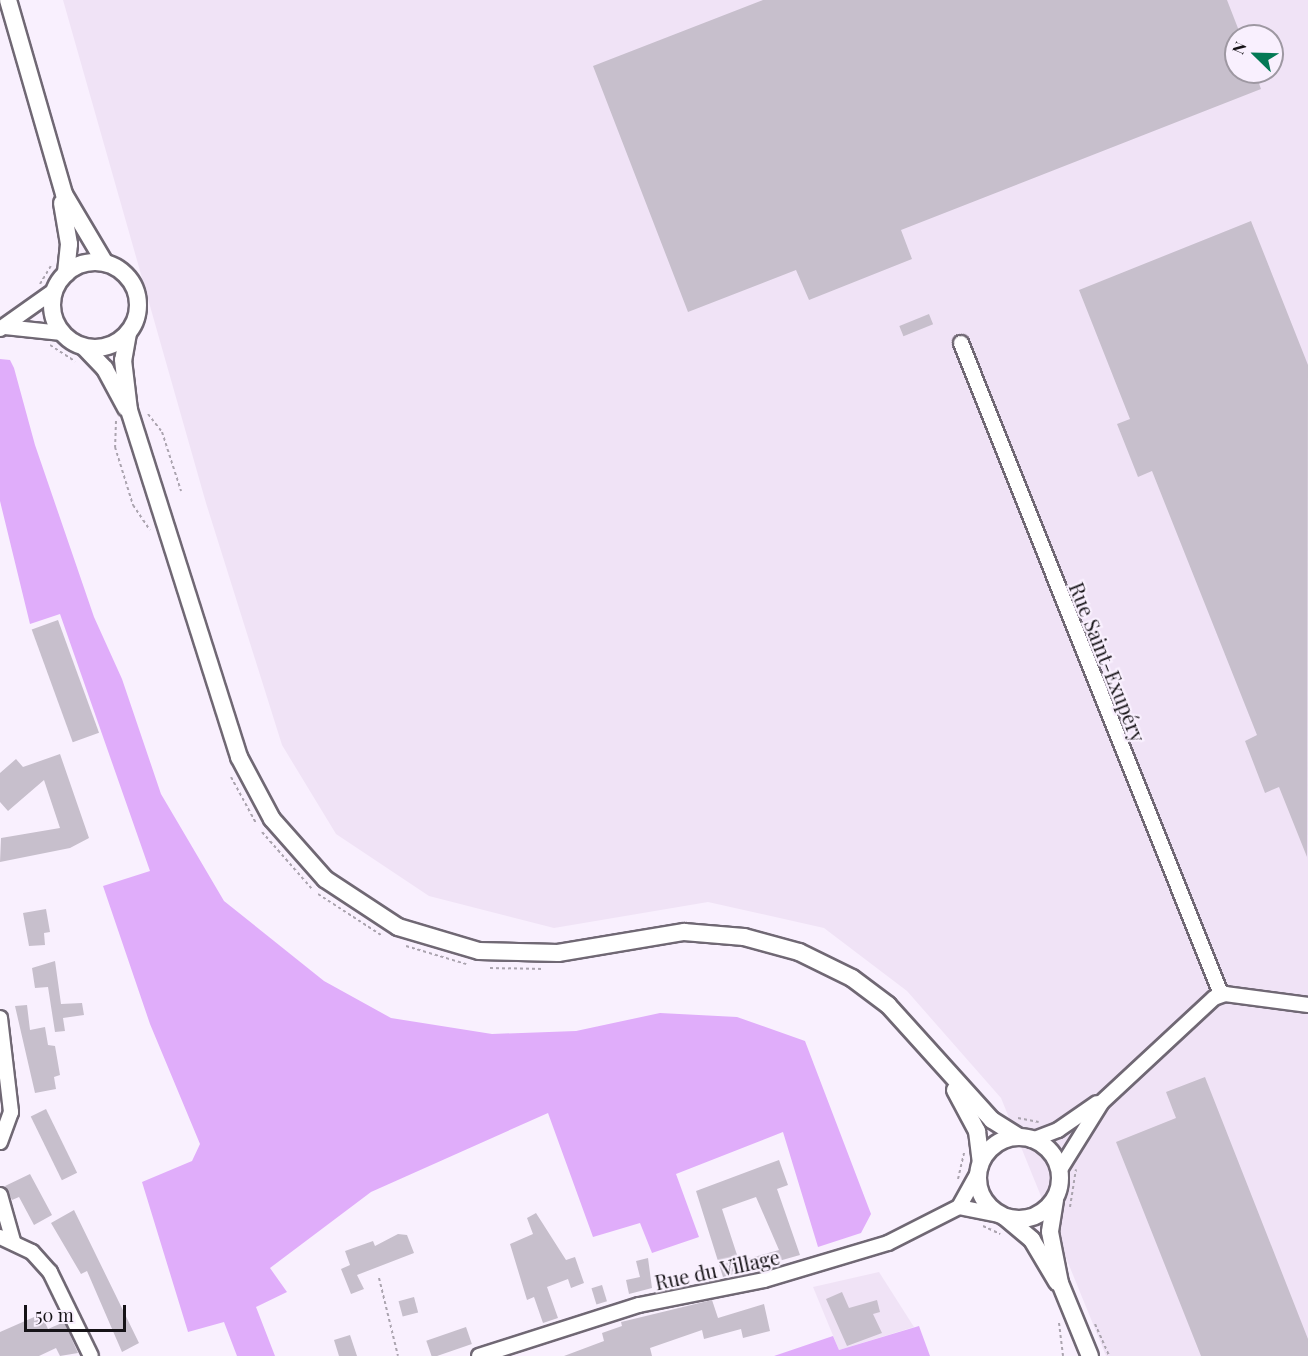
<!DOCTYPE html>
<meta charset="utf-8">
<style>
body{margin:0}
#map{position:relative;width:1308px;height:1356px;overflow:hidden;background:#f9f0fe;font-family:"Playfair Display",serif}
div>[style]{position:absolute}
.built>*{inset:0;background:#f0e3f6}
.green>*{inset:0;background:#e0adfa}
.building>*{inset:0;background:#c7bfcc;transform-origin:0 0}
.path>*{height:2px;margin-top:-1px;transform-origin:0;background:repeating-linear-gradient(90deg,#aba4af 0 3px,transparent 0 6px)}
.roads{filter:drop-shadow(2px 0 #706874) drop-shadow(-2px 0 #706874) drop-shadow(0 2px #706874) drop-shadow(0 -2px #706874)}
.minor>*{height:14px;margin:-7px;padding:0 7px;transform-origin:7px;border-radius:7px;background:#fff}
.tertiary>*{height:16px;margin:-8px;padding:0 8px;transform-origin:8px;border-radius:8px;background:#fff}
.tertiary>.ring{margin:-8px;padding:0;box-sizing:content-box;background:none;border:16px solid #fff;border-radius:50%}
span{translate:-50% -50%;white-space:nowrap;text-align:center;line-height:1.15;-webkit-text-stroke:4.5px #f9f0fe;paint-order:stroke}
.street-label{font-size:20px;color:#161317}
.north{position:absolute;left:1224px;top:24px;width:60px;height:60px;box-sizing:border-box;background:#f9f0fe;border:2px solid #9e98a2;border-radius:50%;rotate:293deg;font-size:16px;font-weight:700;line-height:24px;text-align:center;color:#161317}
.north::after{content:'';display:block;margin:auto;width:21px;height:27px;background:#047955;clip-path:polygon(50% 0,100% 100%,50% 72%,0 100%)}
.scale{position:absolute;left:24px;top:1305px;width:102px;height:27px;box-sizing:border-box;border:3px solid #161317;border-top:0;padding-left:8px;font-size:18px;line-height:21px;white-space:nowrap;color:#161317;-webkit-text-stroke:4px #f9f0fe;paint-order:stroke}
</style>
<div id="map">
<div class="built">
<i style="clip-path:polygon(evenodd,63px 0,1308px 0,1308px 1356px,1106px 1356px,1001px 1098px,907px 991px,824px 928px,708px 902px,554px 928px,429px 896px,336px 834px,282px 745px,206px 503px,63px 0,1236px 36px,1272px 36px,1272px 72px,1236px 72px,1236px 36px)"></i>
<i style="clip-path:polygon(879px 1272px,914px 1327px,839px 1350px,813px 1287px)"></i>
</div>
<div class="green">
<i style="clip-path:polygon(0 359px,10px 360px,14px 368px,35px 445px,94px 617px,122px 679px,161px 794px,224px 901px,324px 981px,391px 1018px,492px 1034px,576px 1031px,660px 1013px,737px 1017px,805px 1041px,871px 1214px,861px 1233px,818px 1247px,783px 1132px,676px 1174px,699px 1237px,652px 1253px,640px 1223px,593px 1237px,548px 1113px,371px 1192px,270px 1268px,287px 1292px,256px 1307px,275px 1356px,237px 1356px,224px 1322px,188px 1332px,142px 1182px,192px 1161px,200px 1144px,150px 1024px,103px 886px,150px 871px,60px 614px,30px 624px,0 501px)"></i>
<i style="clip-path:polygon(919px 1326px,930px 1356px,774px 1356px,833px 1336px,839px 1350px)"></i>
</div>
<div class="building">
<i style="clip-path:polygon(763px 0,1227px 0,1241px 36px,1236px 36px,1236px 72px,1255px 72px,1261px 89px,901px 230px,912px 259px,809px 300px,796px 270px,688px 312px,593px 66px)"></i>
<i style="clip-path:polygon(1251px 221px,1308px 365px,1307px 857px,1279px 787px,1265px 793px,1245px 741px,1257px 735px,1152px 471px,1138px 477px,1117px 424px,1130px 419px,1079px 290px)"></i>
<i style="left:929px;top:314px;width:11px;height:32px;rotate:68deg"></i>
<i style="left:58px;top:620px;width:120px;height:28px;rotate:70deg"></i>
<i style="clip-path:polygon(60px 754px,89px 838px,70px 848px,0 862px,1px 838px,60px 828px,44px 780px,8px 811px,0 802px,0 773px,16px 759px,23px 767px)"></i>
<i style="clip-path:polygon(46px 909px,50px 932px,44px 933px,45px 945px,29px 946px,23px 913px)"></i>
<i style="clip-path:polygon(55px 961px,61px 1004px,82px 1003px,84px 1015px,63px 1018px,65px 1031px,55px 1032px,48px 987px,35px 988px,32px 968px)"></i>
<i style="clip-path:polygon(27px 1005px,30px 1030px,45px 1027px,48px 1045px,55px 1046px,60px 1075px,54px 1077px,56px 1089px,35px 1093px,15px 1006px)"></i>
<i style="clip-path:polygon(1205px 1077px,1308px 1339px,1308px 1356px,1201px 1356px,1116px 1142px,1176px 1118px,1166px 1092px)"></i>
<i style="left:46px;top:1109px;width:71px;height:17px;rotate:64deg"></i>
<i style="clip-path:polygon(evenodd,779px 1160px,788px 1185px,777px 1189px,800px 1255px,723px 1277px,696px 1191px,779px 1160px,756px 1197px,779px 1250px,739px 1261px,722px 1209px,756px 1197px)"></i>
<i style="clip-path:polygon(30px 1174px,52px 1215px,34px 1225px,19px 1197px,12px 1200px,5px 1186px)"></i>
<i style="clip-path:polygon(74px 1210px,139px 1343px,122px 1352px,87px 1271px,81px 1274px,51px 1223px)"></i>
<i style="clip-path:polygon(536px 1213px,566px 1260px,575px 1257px,584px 1283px,571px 1288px,568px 1279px,547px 1287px,558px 1318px,543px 1323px,534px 1297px,527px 1300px,510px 1244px,533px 1234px,527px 1218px)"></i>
<i style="clip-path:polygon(398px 1234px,407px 1235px,414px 1253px,357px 1275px,364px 1289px,351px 1294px,341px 1269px,350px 1265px,345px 1251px,373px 1241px,375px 1246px)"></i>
<i style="clip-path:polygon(648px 1258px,652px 1288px,629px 1294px,626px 1280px,640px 1277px,636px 1261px)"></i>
<i style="left:602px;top:1285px;width:17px;height:11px;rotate:73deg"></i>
<i style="clip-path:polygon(842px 1292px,849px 1308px,877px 1300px,880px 1312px,873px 1314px,882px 1333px,847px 1346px,826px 1299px)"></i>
<i style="left:414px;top:1297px;width:16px;height:16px;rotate:75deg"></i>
<i style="clip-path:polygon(712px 1300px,718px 1318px,764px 1304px,770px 1331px,743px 1338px,741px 1329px,704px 1339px,702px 1330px,650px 1348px,652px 1356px,564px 1356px,604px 1341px,602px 1333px,622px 1326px,621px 1322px)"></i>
<i style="clip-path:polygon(41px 1314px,48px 1329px,64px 1322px,78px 1353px,60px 1356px,56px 1348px,39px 1356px,0 1356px,0 1332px)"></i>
<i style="left:466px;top:1327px;width:18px;height:42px;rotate:71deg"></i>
<i style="clip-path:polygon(350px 1335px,357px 1356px,339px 1356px,334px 1340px)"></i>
</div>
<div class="path">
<i style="left:40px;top:284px;width:21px;rotate:-59deg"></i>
<i style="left:50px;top:345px;width:30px;rotate:33deg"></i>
<i style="left:148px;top:414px;width:23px;rotate:52deg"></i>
<i style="left:162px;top:432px;width:62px;rotate:72.1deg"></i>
<i style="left:116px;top:421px;width:26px;rotate:92deg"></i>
<i style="left:115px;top:447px;width:61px;rotate:72.8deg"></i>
<i style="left:133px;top:505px;width:30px;rotate:56deg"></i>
<i style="left:231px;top:777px;width:52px;rotate:61.5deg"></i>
<i style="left:262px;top:832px;width:76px;rotate:48.7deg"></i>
<i style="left:318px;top:894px;width:75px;rotate:33.1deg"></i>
<i style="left:406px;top:946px;width:63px;rotate:16.7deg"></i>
<i style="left:490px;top:968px;width:54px;rotate:1.1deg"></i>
<i style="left:1018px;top:1118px;width:21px;rotate:11deg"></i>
<i style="left:958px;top:1179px;width:27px;rotate:-77deg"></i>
<i style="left:1070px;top:1207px;width:38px;rotate:-81deg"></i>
<i style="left:983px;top:1226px;width:19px;rotate:25deg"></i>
<i style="left:379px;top:1278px;width:80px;rotate:76.3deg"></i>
<i style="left:1059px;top:1323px;width:33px;rotate:83deg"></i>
<i style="left:1095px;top:1324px;width:35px;rotate:66deg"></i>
</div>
<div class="roads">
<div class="minor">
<i style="left:5px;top:327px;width:57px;rotate:6deg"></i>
<i style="left:0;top:329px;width:67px;rotate:-35.3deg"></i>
<i style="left:961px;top:343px;width:701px;rotate:68.23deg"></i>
<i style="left:0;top:1018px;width:95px;rotate:83.3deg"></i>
<i style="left:11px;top:1112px;width:32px;rotate:110deg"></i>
<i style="left:1032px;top:1140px;width:28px;rotate:-21deg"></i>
<i style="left:1058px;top:1130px;width:47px;rotate:-34.7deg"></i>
<i style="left:1059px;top:1171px;width:81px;rotate:-58.1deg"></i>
<i style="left:1102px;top:1102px;width:153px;rotate:-42.9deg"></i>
<i style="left:1214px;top:998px;width:12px;rotate:-20deg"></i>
<i style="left:1225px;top:994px;width:84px;rotate:7.5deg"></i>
<i style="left:0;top:1195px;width:48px;rotate:74.2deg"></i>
<i style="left:959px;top:1207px;width:41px;rotate:11.3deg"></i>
<i style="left:0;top:1237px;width:35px;rotate:25deg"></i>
<i style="left:32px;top:1252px;width:27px;rotate:48deg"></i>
<i style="left:50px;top:1272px;width:93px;rotate:64deg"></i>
<i style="left:479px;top:1356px;width:168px;rotate:-17.7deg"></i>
<i style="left:639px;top:1305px;width:127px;rotate:-11.3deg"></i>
<i style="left:764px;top:1280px;width:129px;rotate:-16.6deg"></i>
<i style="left:888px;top:1243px;width:80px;rotate:-26.9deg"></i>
<i style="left:959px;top:1207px;width:39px;rotate:-61deg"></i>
</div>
<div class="tertiary">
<i style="left:8px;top:0;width:202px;rotate:73.9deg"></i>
<i style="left:64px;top:194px;width:80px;rotate:59.3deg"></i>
<i style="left:62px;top:203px;width:42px;rotate:80.3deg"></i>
<i style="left:69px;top:244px;width:30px;rotate:96deg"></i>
<i class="ring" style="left:52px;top:262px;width:70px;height:70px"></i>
<i style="left:128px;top:333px;width:27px;rotate:100deg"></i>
<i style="left:123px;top:360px;width:50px;rotate:83.2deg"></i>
<i style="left:129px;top:410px;width:364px;rotate:72.4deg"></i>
<i style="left:239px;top:757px;width:70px;rotate:62deg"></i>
<i style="left:272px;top:819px;width:80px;rotate:48.5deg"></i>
<i style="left:325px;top:879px;width:87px;rotate:33.3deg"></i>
<i style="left:398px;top:927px;width:84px;rotate:16.5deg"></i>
<i style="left:479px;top:951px;width:79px;rotate:1.5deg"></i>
<i style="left:558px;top:953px;width:128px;rotate:-9.5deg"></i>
<i style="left:684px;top:932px;width:60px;rotate:4.8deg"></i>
<i style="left:744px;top:937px;width:57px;rotate:15.3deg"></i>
<i style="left:799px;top:952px;width:59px;rotate:26.1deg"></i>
<i style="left:852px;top:978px;width:45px;rotate:36.9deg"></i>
<i style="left:888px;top:1005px;width:155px;rotate:47.9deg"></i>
<i style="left:992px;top:1120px;width:32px;rotate:32deg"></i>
<i style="left:84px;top:347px;width:30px;rotate:46deg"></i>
<i style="left:105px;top:369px;width:44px;rotate:61.7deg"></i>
<i style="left:955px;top:1090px;width:47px;rotate:61.8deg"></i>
<i style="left:977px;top:1131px;width:31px;rotate:83deg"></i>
<i class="ring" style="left:978px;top:1137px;width:66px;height:66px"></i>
<i style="left:1055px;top:1200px;width:32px;rotate:99deg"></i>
<i style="left:1050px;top:1232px;width:52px;rotate:78.9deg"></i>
<i style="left:1060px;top:1283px;width:79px;rotate:67.7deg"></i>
<i style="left:1005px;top:1217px;width:35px;rotate:40deg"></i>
<i style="left:1032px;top:1240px;width:49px;rotate:59.2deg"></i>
</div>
</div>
<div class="street-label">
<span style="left:1108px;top:662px;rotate:68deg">Rue Saint-Exupéry</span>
<span style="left:717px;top:1269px;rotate:-12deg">Rue du Village</span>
</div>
<div class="north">N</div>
<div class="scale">50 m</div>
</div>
